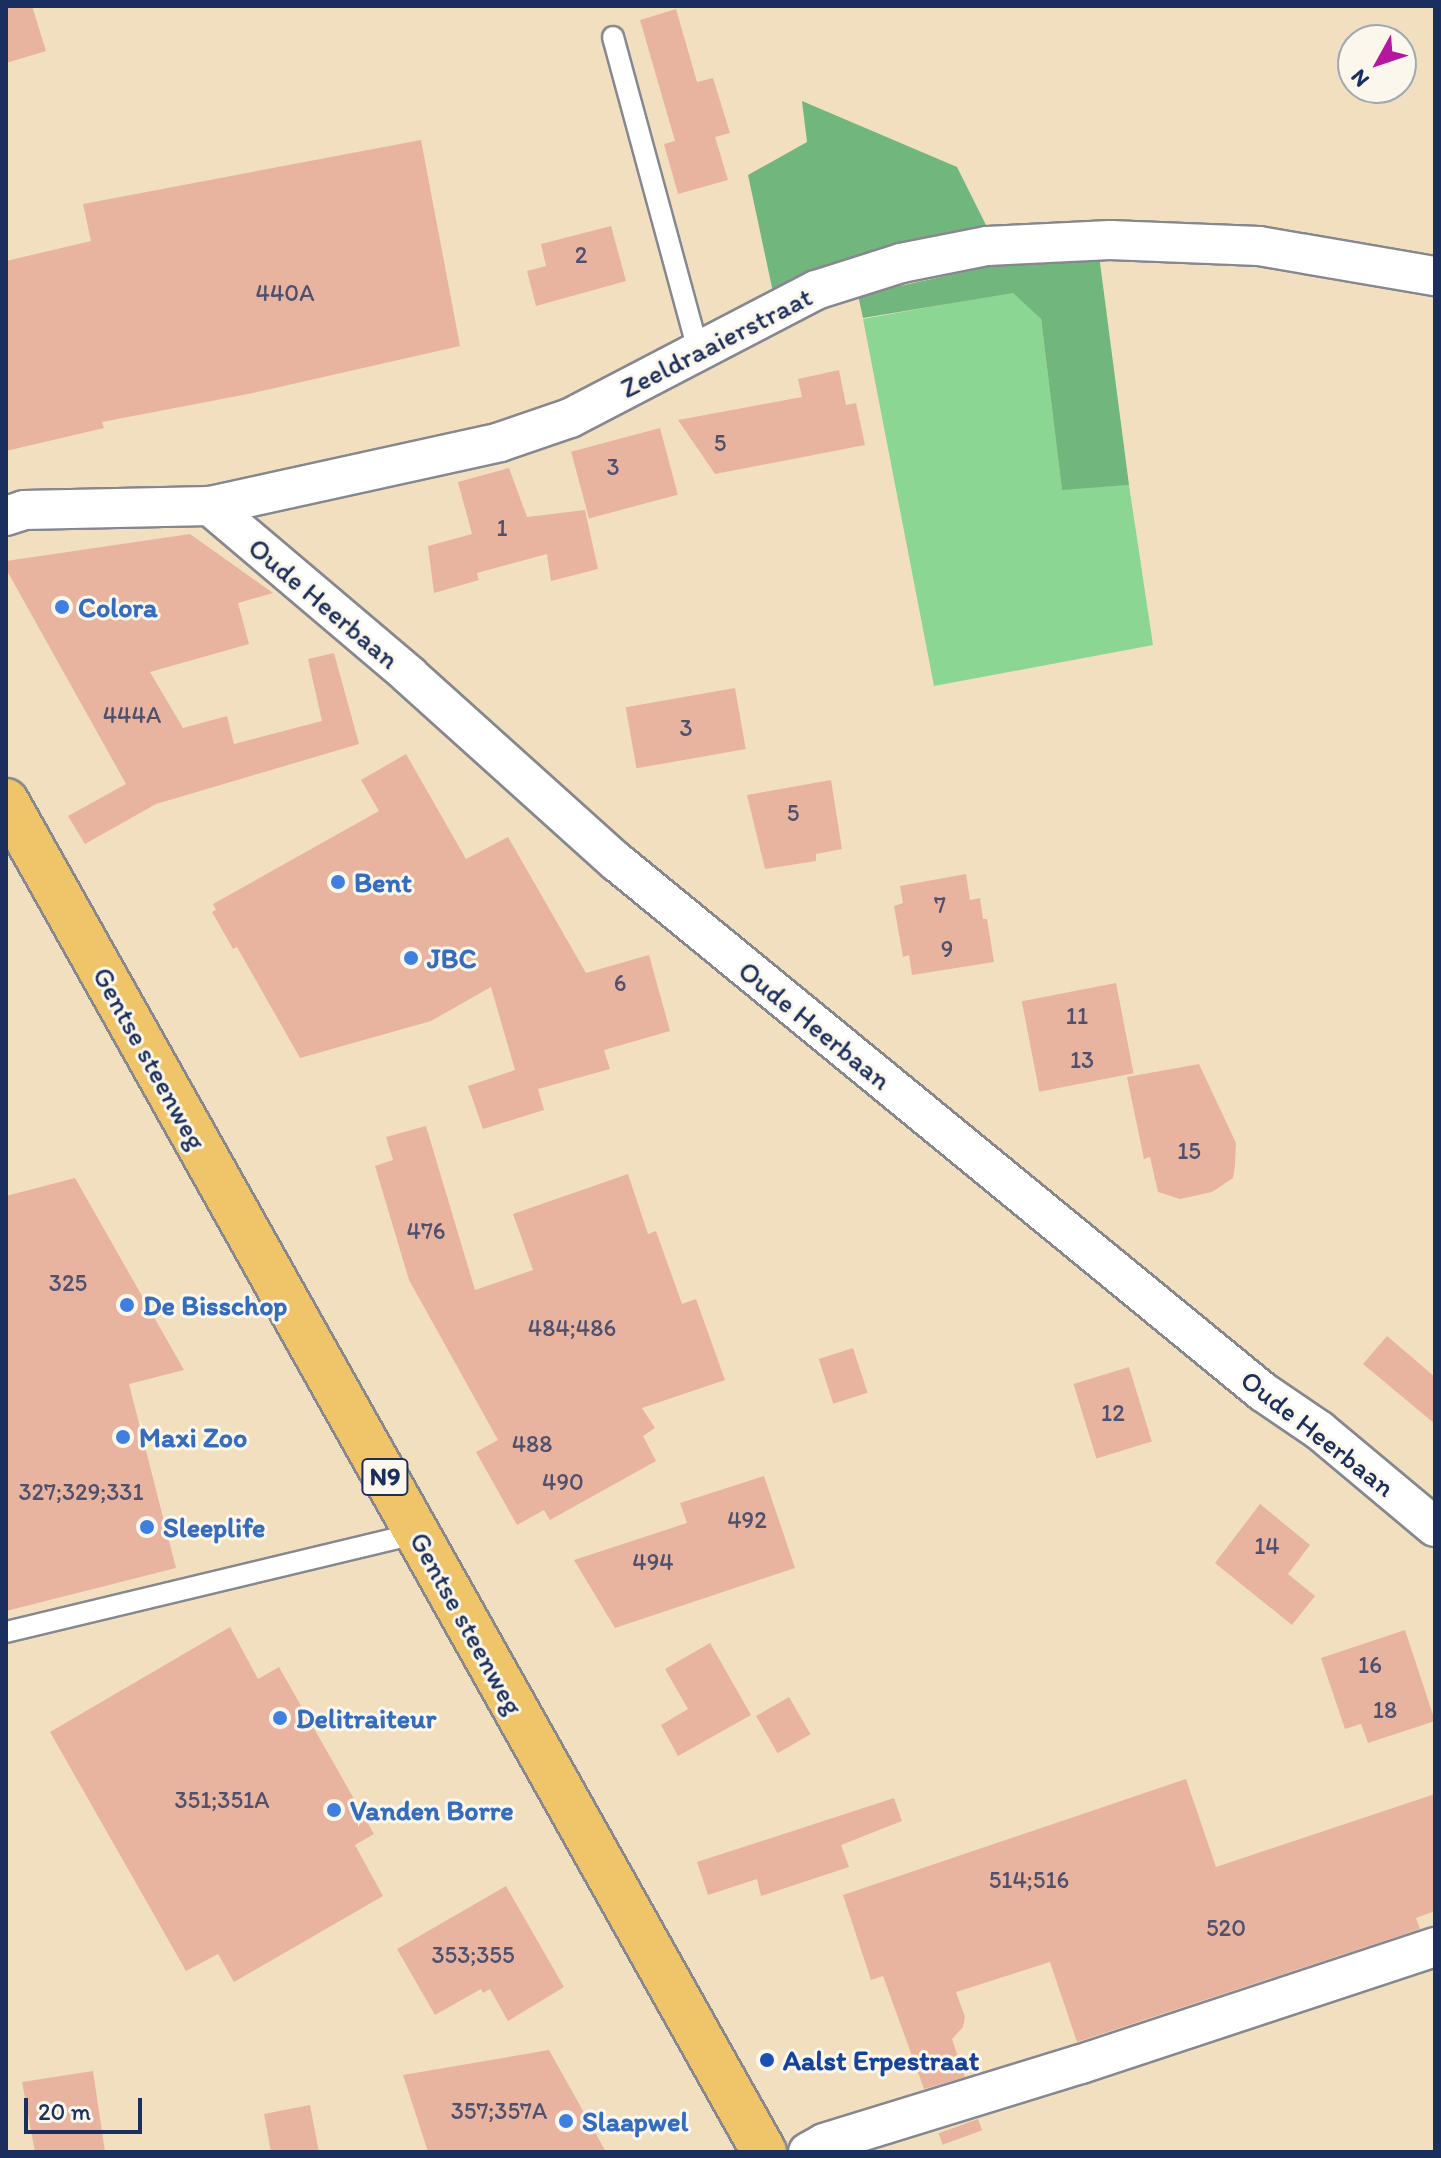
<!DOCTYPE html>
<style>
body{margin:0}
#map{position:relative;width:1441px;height:2158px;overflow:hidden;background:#f2dfc0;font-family:Itim,sans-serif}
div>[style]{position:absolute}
.green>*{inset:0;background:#8cd693}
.forest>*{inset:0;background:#71b77d}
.building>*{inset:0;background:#e8b4a0;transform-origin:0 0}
.roads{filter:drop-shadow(2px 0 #86878f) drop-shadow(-2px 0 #86878f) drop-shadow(0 2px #86878f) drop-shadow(0 -2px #86878f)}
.service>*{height:20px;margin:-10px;padding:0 10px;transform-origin:10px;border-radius:10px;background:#fff}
.minor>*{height:38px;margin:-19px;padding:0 19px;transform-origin:19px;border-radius:19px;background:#fff}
.primary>*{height:44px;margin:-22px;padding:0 22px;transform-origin:22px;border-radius:22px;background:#f0c469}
.dots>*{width:22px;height:22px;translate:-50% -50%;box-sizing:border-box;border:4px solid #fbf7ec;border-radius:50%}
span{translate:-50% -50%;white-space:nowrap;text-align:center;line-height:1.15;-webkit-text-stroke:6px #fbf7ec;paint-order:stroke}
.number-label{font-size:24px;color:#4e506e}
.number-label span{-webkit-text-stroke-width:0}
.shield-label span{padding:2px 6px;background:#fbf7ec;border:2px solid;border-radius:6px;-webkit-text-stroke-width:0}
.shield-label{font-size:26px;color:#1b2f5e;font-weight:700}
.street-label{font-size:28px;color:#1b2f5e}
.shop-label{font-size:28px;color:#366cbe;font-weight:700}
.left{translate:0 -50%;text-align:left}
.transit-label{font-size:28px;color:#164399;font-weight:700}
.frame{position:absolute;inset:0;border:8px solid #1b2f5e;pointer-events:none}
.north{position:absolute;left:1337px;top:24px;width:80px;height:80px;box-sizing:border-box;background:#fbf7ec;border:2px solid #a1a7b3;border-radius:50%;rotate:230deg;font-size:22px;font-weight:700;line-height:32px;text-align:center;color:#1b2f5e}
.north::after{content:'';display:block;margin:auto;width:28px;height:36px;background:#b5179e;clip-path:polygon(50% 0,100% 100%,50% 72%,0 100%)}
.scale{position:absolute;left:24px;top:2098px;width:118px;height:36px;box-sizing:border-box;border:4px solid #1b2f5e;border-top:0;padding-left:10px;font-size:24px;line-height:28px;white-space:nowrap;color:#1b2f5e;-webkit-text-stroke:6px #fbf7ec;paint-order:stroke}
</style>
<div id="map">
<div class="green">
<i style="clip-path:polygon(1013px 292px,1041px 319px,1062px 489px,1129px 485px,1153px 645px,934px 686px,863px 319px)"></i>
</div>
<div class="forest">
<i style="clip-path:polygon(802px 101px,957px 167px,988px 229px,774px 297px,748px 175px,807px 142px)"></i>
<i style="clip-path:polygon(1099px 255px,1129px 485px,1062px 490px,1041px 319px,1013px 293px,863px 318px,858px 295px,1010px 262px)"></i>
</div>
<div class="building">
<i style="clip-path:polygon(6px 6px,32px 6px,46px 51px,6px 63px)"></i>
<i style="clip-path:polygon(676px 9px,697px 82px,713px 78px,730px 133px,715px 137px,728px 180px,678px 194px,664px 144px,675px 141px,640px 20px)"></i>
<i style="clip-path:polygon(421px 140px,460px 346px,248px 394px,102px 422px,104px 428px,6px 451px,6px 261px,91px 241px,83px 204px)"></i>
<i style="clip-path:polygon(611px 226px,626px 281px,536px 306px,527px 271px,546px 266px,541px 244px)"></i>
<i style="clip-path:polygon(839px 370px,846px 405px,856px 403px,865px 445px,715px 474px,678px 420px,802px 397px,798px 379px)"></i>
<i style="left:660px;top:428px;width:69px;height:92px;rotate:75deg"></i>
<i style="clip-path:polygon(509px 468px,527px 517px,585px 510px,598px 569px,551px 581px,547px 554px,477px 573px,479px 580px,434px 593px,428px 546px,472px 534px,458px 482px)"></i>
<i style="clip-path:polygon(190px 534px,273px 593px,238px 603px,249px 644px,150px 672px,183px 728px,227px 716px,234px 744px,322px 721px,308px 659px,334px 653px,359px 744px,156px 804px,85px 844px,68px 816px,126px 784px,6px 569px,6px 561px)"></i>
<i style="left:735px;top:688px;width:62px;height:111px;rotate:80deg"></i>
<i style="clip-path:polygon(406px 754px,466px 859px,508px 837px,586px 973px,649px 955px,670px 1031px,604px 1050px,610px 1069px,538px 1089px,544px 1110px,483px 1129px,468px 1086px,515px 1070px,491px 987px,431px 1021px,300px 1058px,237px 947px,233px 949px,212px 912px,216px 910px,213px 904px,379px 811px,361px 780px)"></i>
<i style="clip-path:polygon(831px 780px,842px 849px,816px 854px,816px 861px,765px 869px,747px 795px)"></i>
<i style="clip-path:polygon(966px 874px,970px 900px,980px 898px,983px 919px,987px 919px,994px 962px,912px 975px,909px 955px,903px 957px,894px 906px,903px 903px,900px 886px)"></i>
<i style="left:1116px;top:983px;width:92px;height:96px;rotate:79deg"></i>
<i style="clip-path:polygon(1199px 1064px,1236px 1143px,1235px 1166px,1233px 1178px,1212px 1192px,1180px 1199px,1158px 1192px,1150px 1157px,1144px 1159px,1127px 1077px)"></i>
<i style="clip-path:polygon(426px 1126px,475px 1290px,533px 1270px,513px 1214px,628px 1174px,648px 1234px,656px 1231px,682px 1304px,696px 1299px,725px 1380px,642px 1408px,655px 1428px,643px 1436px,656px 1461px,550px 1520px,544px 1510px,517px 1525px,476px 1452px,498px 1440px,409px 1280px,375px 1166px,393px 1160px,386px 1137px)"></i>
<i style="clip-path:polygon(75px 1178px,184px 1370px,129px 1384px,176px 1568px,6px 1611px,6px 1196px)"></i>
<i style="clip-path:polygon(1387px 1336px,1435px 1377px,1435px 1424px,1363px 1364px)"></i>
<i style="left:853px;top:1348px;width:47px;height:36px;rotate:72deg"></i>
<i style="left:1129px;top:1367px;width:78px;height:58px;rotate:73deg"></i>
<i style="clip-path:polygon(764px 1476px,795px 1568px,615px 1628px,574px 1560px,687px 1523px,680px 1503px)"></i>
<i style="clip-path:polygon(1260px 1504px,1310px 1545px,1288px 1574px,1315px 1596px,1292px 1625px,1215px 1563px)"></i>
<i style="clip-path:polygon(230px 1627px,258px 1679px,279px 1667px,374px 1834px,355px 1845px,383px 1896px,234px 1982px,218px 1954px,186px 1971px,50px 1732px)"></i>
<i style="clip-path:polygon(1405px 1630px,1435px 1721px,1368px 1743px,1361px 1724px,1345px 1729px,1321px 1658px)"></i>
<i style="clip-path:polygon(710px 1643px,751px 1715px,678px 1756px,661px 1725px,688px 1709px,665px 1669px)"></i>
<i style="left:789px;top:1697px;width:43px;height:38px;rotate:60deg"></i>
<i style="clip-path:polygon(1186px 1779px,1216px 1867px,1435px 1794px,1435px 1911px,1416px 1918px,1420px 1929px,1077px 2042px,1050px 1962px,956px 1992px,965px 2017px,963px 2027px,952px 2039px,965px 2077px,924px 2089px,883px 1976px,871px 1980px,843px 1895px)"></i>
<i style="clip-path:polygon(894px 1798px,902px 1821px,841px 1845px,849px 1867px,761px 1896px,757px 1879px,708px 1895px,697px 1862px)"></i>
<i style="clip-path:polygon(506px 1886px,564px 1987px,508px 2021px,490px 1989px,483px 1993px,481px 1989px,435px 2015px,397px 1949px)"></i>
<i style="clip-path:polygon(549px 2050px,606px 2152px,428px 2152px,403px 2075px)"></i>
<i style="clip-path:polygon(93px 2071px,105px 2152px,35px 2152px,22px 2082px)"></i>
<i style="clip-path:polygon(310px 2105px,319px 2152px,271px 2152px,264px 2114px)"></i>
<i style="left:978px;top:2119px;width:12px;height:42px;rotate:70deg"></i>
</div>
<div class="roads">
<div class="service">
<i style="left:613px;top:37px;width:324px;rotate:74.8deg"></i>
<i style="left:6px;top:1632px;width:423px;rotate:-13.5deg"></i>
</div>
<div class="minor">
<i style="left:210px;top:506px;width:261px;rotate:40.3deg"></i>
<i style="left:409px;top:675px;width:280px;rotate:42deg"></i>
<i style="left:617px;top:862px;width:836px;rotate:39.37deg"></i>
<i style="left:1263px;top:1392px;width:68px;rotate:34.2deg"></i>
<i style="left:1319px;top:1430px;width:151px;rotate:39.9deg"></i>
<i style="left:6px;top:516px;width:19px;rotate:-18deg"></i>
<i style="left:24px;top:510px;width:186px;rotate:-1.2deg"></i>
<i style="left:210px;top:506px;width:297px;rotate:-12.4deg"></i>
<i style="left:500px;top:442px;width:74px;rotate:-18.9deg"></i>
<i style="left:570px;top:418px;width:277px;rotate:-27.5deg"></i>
<i style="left:816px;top:290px;width:89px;rotate:-17.6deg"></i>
<i style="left:901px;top:263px;width:88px;rotate:-11.2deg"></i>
<i style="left:987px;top:246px;width:123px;rotate:-2.8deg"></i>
<i style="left:1110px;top:240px;width:149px;rotate:2.3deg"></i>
<i style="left:1259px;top:246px;width:179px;rotate:9.7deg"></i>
<i style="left:808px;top:2152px;width:18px;rotate:-29deg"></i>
<i style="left:824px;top:2143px;width:269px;rotate:-17.1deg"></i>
<i style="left:1081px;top:2064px;width:373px;rotate:-18.3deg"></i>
</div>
<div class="primary">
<i style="left:6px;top:801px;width:1549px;rotate:60.7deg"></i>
</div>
</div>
<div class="dots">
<i style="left:62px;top:607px;background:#3f7fe0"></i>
<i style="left:338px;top:882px;background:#3f7fe0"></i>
<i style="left:411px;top:958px;background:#3f7fe0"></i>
<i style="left:127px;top:1305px;background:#3f7fe0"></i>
<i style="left:123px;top:1437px;background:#3f7fe0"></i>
<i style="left:147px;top:1527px;background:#3f7fe0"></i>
<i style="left:280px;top:1718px;background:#3f7fe0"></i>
<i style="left:334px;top:1810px;background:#3f7fe0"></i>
<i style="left:767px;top:2060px;background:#1a4fb4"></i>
<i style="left:566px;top:2121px;background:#3f7fe0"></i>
</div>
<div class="number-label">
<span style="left:581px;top:255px">2</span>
<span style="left:285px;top:293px">440A</span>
<span style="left:720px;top:443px">5</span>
<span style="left:613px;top:467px">3</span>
<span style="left:502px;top:528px">1</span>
<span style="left:132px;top:715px">444A</span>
<span style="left:686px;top:728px">3</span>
<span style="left:793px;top:813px">5</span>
<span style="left:940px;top:905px">7</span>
<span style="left:947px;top:949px">9</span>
<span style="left:620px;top:983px">6</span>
<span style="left:1077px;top:1016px">11</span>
<span style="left:1082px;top:1060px">13</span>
<span style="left:1189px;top:1151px">15</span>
<span style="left:426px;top:1231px">476</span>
<span style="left:68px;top:1283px">325</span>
<span style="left:572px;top:1328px">484;486</span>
<span style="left:1113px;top:1413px">12</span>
<span style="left:532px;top:1444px">488</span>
<span style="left:563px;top:1482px">490</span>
<span style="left:81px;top:1492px">327;329;331</span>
<span style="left:747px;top:1520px">492</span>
<span style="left:1267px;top:1546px">14</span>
<span style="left:653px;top:1562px">494</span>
<span style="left:1370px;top:1665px">16</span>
<span style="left:1385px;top:1710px">18</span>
<span style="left:222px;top:1800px">351;351A</span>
<span style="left:1029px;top:1880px">514;516</span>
<span style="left:1226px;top:1928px">520</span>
<span style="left:473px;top:1955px">353;355</span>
<span style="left:499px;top:2111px">357;357A</span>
</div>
<div class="shield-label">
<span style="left:385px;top:1477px">N9</span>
</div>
<div class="street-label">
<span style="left:716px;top:342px;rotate:-27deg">Zeeldraaierstraat</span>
<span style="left:324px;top:603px;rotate:40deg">Oude Heerbaan</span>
<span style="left:815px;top:1025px;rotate:39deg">Oude Heerbaan</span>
<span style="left:150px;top:1058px;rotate:61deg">Gentse steenweg</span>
<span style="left:1318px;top:1433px;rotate:38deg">Oude Heerbaan</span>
<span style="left:467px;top:1623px;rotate:61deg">Gentse steenweg</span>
</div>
<div class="shop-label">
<span class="left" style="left:78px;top:607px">Colora</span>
<span class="left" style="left:354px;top:882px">Bent</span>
<span class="left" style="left:427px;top:958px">JBC</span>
<span class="left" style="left:143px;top:1305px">De Bisschop</span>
<span class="left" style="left:139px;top:1437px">Maxi Zoo</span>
<span class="left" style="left:163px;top:1527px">Sleeplife</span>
<span class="left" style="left:296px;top:1718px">Delitraiteur</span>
<span class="left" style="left:350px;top:1810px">Vanden Borre</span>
<span class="left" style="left:582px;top:2121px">Slaapwel</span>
</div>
<div class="transit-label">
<span class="left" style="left:783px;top:2060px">Aalst Erpestraat</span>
</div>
<div class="frame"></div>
<div class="north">N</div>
<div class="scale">20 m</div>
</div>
